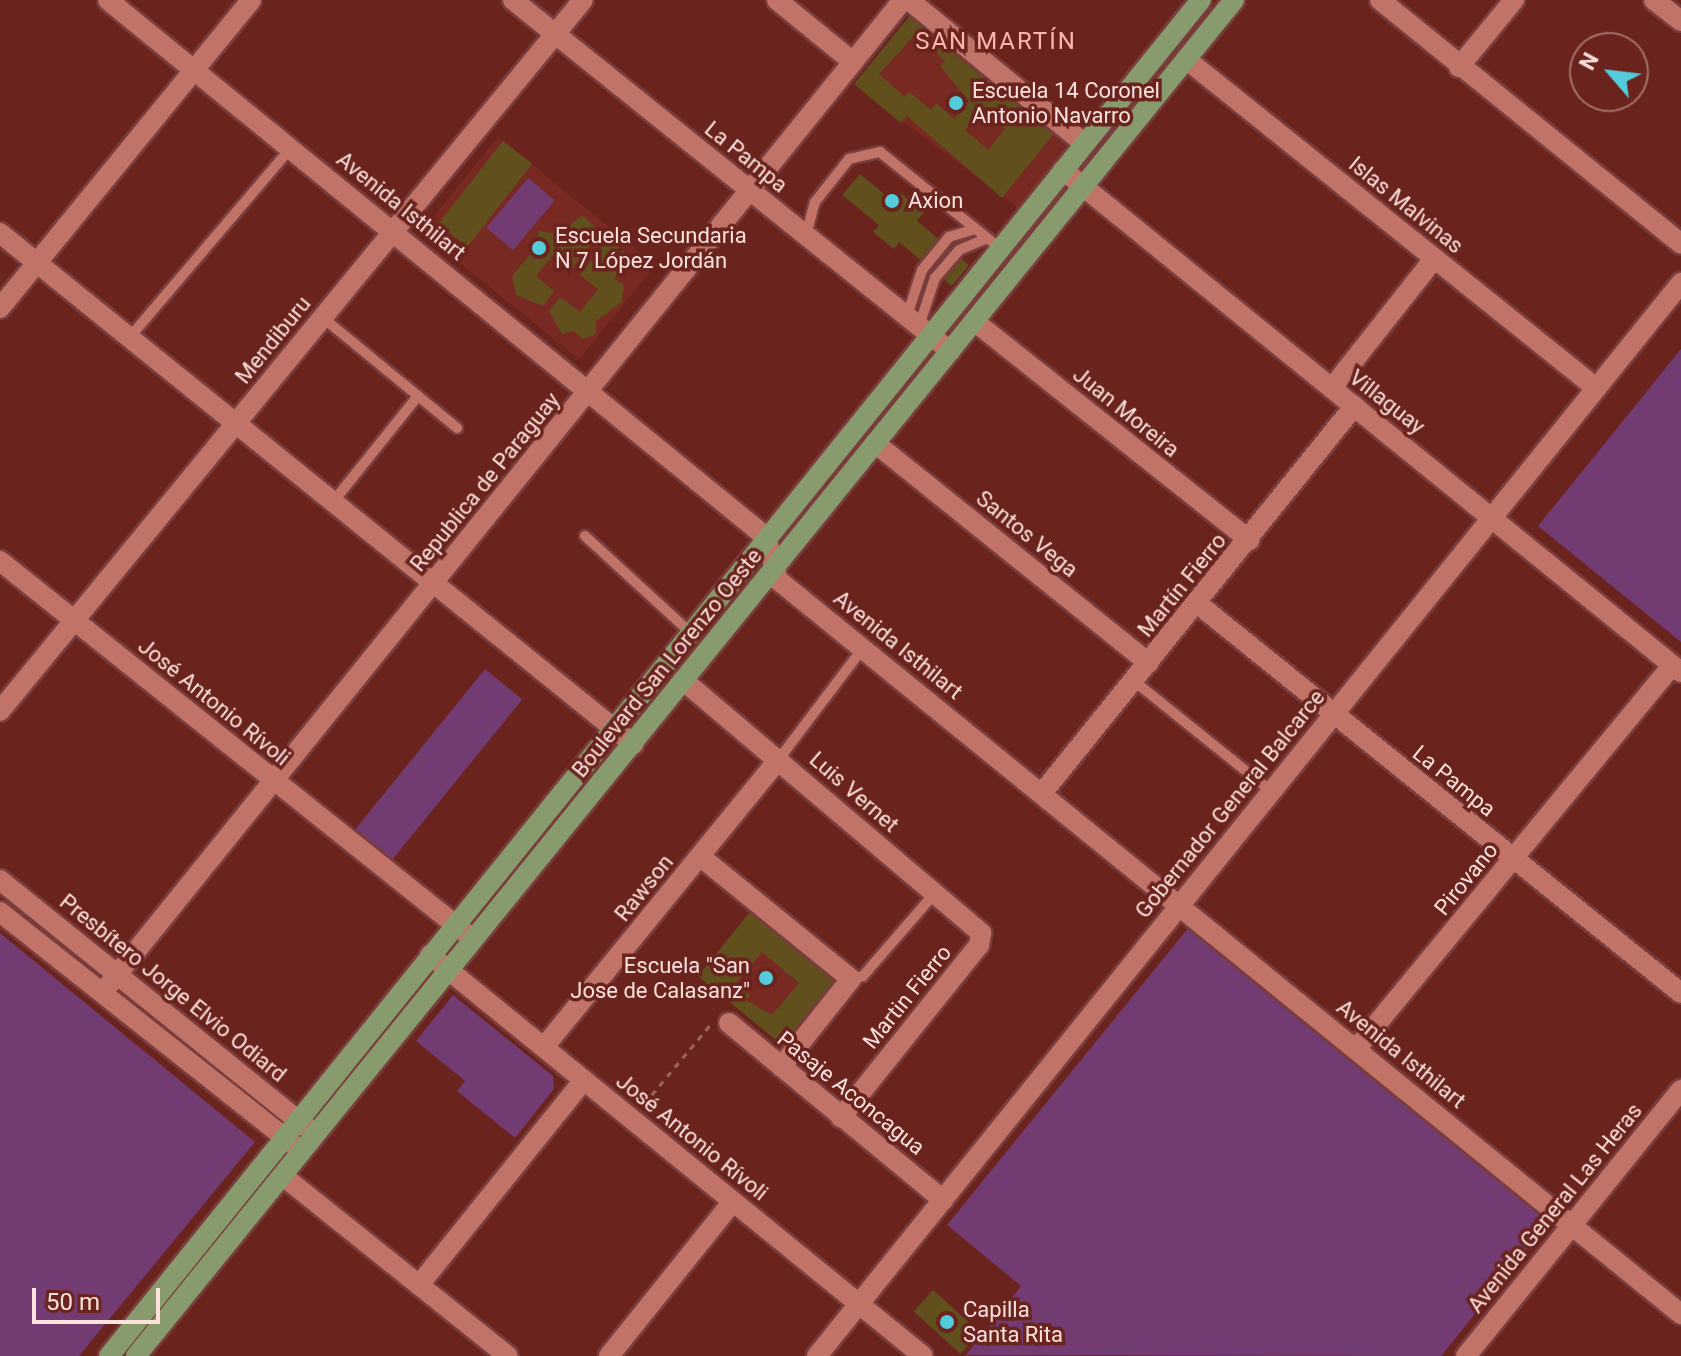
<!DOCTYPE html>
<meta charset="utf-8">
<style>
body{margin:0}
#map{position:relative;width:1681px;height:1356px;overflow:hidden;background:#6a231d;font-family:Roboto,sans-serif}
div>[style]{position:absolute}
.built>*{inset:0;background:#782922;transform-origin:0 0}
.green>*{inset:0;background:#723b71;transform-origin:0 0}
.building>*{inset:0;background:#614f1e;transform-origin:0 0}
.path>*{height:3px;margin-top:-1.5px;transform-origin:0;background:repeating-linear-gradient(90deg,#9b635d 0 6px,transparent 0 12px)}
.roads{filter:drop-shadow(2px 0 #793d3d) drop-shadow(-2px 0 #793d3d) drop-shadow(0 2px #793d3d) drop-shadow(0 -2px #793d3d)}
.service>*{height:10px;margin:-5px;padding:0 5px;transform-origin:5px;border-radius:5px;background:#c27368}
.minor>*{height:20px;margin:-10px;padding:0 10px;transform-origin:10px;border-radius:10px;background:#c27368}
.tertiary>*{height:20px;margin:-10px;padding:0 10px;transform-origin:10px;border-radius:10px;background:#c27368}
.primary>*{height:20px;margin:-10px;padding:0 10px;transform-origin:10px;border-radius:10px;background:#889b6d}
.dots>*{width:22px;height:22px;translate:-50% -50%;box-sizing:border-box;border:4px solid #6a231d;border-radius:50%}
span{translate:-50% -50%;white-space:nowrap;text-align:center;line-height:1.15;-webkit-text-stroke:7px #6a231d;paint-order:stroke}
.poi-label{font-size:22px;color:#fde2de}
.left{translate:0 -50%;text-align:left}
.right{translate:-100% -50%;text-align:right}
.street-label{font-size:22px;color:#fde2de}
.neighbourhood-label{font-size:24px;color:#feb8af;letter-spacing:2px}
.north{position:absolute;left:1569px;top:32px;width:80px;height:80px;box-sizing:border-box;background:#6a231d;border:2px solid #a56f6a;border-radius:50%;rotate:298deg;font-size:22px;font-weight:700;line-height:32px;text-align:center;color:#fde2de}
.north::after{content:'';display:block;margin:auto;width:28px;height:36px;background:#53cbdb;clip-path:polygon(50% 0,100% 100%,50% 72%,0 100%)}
.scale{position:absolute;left:32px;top:1288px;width:128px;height:36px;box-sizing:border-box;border:4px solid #fde2de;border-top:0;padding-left:10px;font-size:24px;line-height:28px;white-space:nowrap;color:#fde2de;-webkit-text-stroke:6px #6a231d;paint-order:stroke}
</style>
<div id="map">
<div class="built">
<i style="left:912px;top:13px;width:203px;height:92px;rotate:37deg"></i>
<i style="left:498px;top:137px;width:203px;height:122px;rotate:39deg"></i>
<i style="left:750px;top:912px;width:109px;height:82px;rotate:39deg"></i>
</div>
<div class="green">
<i style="left:528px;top:178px;width:35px;height:65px;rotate:40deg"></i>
<i style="clip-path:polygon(1681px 349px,1681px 642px,1538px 526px)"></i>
<i style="left:485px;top:669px;width:48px;height:206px;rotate:39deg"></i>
<i style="clip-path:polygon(1189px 927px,1550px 1221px,1441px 1356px,966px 1355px,1021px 1286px,947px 1225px)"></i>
<i style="clip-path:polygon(0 933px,255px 1142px,79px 1356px,0 1356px)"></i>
<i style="clip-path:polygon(453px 995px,553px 1076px,554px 1089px,515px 1138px,457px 1091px,465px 1081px,416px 1041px)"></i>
</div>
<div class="building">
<i style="clip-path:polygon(evenodd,912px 13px,963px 46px,955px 55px,1055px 132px,1002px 198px,907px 116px,901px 123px,854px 84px,912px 13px,915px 35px,945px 61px,940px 66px,969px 101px,954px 119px,936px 103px,931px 110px,910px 92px,905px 97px,879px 74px,915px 35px,912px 13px,983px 110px,1005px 129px,988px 150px,965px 130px,983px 110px)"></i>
<i style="left:503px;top:141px;width:37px;height:105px;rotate:38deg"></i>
<i style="clip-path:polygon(860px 174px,894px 202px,901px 193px,924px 212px,917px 221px,969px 265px,952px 286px,899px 242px,894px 249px,873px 232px,879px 225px,842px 195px)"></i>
<i style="clip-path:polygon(582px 215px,629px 256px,615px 279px,624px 285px,622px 302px,596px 321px,596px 334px,583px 339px,574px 331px,562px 334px,549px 311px,560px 297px,580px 312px,598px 289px,580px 275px,602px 248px,594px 241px,572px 268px,554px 254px,536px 276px,554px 291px,543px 306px,516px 295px,512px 276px,537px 246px,538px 231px,560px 234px)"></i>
<i style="clip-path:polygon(evenodd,750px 912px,834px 981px,782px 1045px,698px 976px,750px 912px,762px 952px,799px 983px,772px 1015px,746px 1000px,750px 995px,736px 983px,762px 952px)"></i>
<i style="left:933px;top:1290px;width:63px;height:29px;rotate:42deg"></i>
</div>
<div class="path">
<i style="left:644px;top:1104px;width:104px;rotate:-50.1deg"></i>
</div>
<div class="roads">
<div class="service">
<i style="left:806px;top:235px;width:34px;rotate:-75deg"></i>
<i style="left:815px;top:202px;width:55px;rotate:-51.7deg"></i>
<i style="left:849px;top:159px;width:32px;rotate:-13deg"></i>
<i style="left:880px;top:152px;width:154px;rotate:38.7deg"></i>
<i style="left:907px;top:316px;width:48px;rotate:-71.9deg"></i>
<i style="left:922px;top:270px;width:43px;rotate:-50.7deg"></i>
<i style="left:949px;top:237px;width:28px;rotate:-17deg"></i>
<i style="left:322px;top:317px;width:175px;rotate:39.4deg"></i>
<i style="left:919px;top:326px;width:51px;rotate:-71.6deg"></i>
<i style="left:935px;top:278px;width:37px;rotate:-49deg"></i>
<i style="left:959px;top:250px;width:30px;rotate:-23deg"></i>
<i style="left:130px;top:337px;width:248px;rotate:-49.6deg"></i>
<i style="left:333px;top:502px;width:136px;rotate:-51.3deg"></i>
<i style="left:585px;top:536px;width:144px;rotate:42.5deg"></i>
<i style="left:1134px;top:681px;width:176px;rotate:38.8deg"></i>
<i style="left:779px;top:759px;width:139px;rotate:-52.9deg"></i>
<i style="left:851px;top:979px;width:12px;rotate:-14deg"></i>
<i style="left:863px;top:976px;width:110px;rotate:-49.1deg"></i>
</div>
<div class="minor">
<i style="left:108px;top:0;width:849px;rotate:39.22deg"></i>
<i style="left:513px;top:0;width:561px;rotate:38.77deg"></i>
<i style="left:777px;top:0;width:98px;rotate:39.2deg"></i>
<i style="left:909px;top:0;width:226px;rotate:39.3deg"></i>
<i style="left:1380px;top:0;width:387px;rotate:39deg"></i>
<i style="left:1654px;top:0;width:34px;rotate:38deg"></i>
<i style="left:1186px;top:59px;width:526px;rotate:38.74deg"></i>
<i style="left:1459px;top:67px;width:87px;rotate:-50.6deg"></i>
<i style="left:1063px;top:170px;width:796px;rotate:39.09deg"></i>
<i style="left:0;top:233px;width:814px;rotate:38.91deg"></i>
<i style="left:0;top:308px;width:397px;rotate:-50.8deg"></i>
<i style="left:974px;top:321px;width:352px;rotate:38.5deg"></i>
<i style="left:1332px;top:388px;width:164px;rotate:-51.7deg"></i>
<i style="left:875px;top:443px;width:351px;rotate:38.8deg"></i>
<i style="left:0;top:561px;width:605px;rotate:38.63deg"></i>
<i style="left:1198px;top:604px;width:620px;rotate:38.85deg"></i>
<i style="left:684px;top:681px;width:390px;rotate:40.3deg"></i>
<i style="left:981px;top:933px;width:12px;rotate:99deg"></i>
<i style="left:979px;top:945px;width:221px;rotate:128.7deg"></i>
<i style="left:0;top:711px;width:919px;rotate:-50.65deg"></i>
<i style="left:1043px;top:792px;width:496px;rotate:-51.1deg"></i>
<i style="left:701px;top:857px;width:193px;rotate:39.1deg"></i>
<i style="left:851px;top:979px;width:112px;rotate:128.5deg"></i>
<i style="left:0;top:880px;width:401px;rotate:38.9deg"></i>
<i style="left:0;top:912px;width:380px;rotate:38.4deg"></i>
<i style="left:430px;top:955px;width:635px;rotate:39.12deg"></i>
<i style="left:103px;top:992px;width:1274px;rotate:-51.12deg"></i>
<i style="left:729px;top:1023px;width:278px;rotate:39.6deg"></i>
<i style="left:544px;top:1047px;width:372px;rotate:-50.8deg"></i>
<i style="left:1356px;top:1049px;width:497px;rotate:-50.5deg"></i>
<i style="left:283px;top:1176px;width:288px;rotate:38.7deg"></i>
<i style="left:419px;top:1285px;width:263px;rotate:-51.2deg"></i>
<i style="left:609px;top:1356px;width:198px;rotate:-51.3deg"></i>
<i style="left:817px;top:1356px;width:1378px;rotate:-51.16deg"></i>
<i style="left:1466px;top:1356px;width:169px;rotate:-51deg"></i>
</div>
<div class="tertiary">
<i style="left:766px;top:537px;width:45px;rotate:74.4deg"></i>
<i style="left:778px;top:580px;width:1164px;rotate:39.11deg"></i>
<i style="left:1572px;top:1225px;width:174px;rotate:-51.1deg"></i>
</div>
<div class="primary">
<i style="left:109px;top:1356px;width:1741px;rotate:-51.16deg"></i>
<i style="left:136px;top:1356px;width:1745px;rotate:-51deg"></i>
</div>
</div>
<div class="dots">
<i style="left:956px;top:103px;background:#53cbdb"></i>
<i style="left:892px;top:201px;background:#53cbdb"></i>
<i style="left:539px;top:248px;background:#53cbdb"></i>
<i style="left:766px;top:978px;background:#53cbdb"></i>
<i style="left:947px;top:1322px;background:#53cbdb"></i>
</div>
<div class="poi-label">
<span class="left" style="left:972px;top:103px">Escuela 14 Coronel<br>Antonio Navarro</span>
<span class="left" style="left:908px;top:201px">Axion</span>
<span class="left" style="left:555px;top:248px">Escuela Secundaria<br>N 7 López Jordán</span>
<span class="right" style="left:750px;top:978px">Escuela "San<br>Jose de Calasanz"</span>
<span class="left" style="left:963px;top:1322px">Capilla<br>Santa Rita</span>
</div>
<div class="street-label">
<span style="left:746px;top:157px;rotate:39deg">La Pampa</span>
<span style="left:1406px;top:205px;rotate:39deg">Islas Malvinas</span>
<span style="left:401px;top:206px;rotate:39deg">Avenida Isthilart</span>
<span style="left:273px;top:340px;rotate:-51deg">Mendiburu</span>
<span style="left:1387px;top:402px;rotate:38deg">Villaguay</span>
<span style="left:1126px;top:412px;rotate:39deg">Juan Moreira</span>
<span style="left:485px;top:482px;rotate:-51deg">Republica de Paraguay</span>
<span style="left:1027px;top:534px;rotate:39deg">Santos Vega</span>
<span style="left:1182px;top:585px;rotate:-51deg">Martín Fierro</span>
<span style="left:898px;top:645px;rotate:39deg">Avenida Isthilart</span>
<span style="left:667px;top:663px;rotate:-51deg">Boulevard San Lorenzo Oeste</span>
<span style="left:214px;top:702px;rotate:39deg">José Antonio Rívoli</span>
<span style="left:1454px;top:781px;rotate:39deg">La Pampa</span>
<span style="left:854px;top:792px;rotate:41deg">Luis Vernet</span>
<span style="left:1230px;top:804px;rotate:-51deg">Gobernador General Balcarce</span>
<span style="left:1466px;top:879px;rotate:-51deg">Pirovano</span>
<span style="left:644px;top:888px;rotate:-51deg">Rawson</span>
<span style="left:173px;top:988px;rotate:39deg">Presbítero Jorge Elvio Odiard</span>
<span style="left:907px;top:997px;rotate:-51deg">Martin Fierro</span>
<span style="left:1401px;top:1054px;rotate:39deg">Avenida Isthilart</span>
<span style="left:851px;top:1093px;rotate:39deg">Pasaje Aconcagua</span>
<span style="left:692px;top:1137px;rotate:39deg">José Antonio Rívoli</span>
<span style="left:1555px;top:1208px;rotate:-51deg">Avenida General Las Heras</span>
</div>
<div class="neighbourhood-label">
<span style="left:996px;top:42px">SAN MARTÍN</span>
</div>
<div class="north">N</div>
<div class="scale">50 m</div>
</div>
